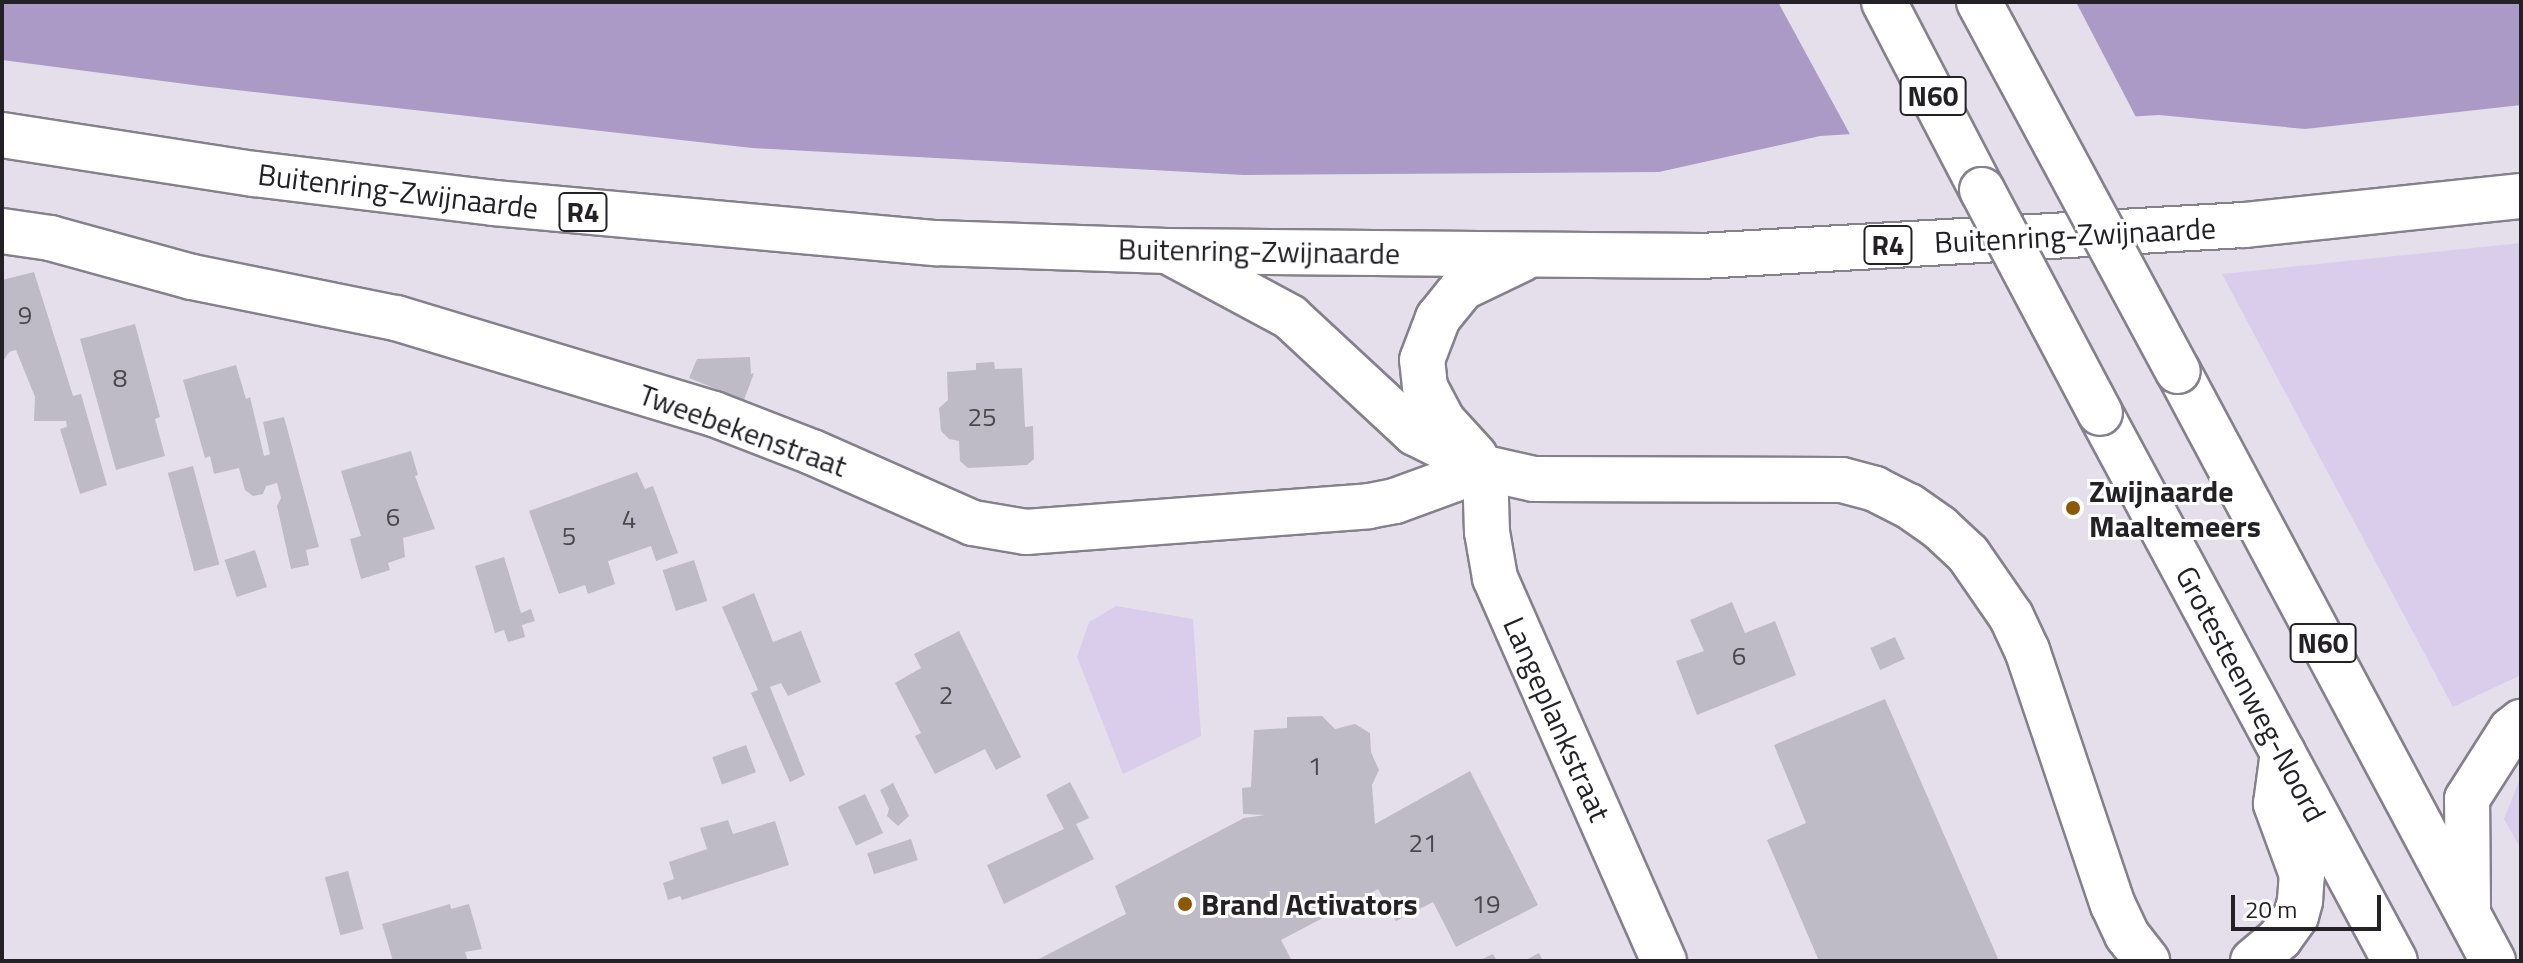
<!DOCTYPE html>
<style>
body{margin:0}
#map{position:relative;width:2523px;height:963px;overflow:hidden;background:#e4dfeb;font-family:"Titillium Web",sans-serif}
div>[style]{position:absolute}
.green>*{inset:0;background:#d9cdeb}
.water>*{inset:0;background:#ab99c6}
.pier>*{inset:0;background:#e4dfeb}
.building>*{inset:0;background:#bfbbc6;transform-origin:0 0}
.roads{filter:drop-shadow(2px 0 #85818c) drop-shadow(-2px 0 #85818c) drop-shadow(0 2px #85818c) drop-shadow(0 -2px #85818c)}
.minor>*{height:44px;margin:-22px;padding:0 22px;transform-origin:22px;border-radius:22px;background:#fff}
.highway>*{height:44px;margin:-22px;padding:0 22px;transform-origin:22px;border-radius:22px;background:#fff}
.bridges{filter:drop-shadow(2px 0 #85818c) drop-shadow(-2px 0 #85818c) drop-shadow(0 2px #85818c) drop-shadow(0 -2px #85818c)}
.highway-bridge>*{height:44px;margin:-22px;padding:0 22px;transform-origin:22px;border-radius:22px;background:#fff}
.dots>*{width:22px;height:22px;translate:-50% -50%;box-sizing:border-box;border:4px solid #fff;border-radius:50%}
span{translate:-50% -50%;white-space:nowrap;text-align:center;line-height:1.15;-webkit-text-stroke:6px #fff;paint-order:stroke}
.number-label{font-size:26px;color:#4a484e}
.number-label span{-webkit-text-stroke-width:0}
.shield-label span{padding:2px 6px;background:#fff;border:2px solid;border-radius:6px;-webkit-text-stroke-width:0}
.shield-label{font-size:28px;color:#232126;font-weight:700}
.street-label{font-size:30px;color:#232126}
.poi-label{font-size:30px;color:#232126;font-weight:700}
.left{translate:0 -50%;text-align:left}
.frame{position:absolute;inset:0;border:4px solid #232126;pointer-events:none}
.scale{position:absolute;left:2231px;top:895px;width:150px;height:36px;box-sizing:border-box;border:4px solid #232126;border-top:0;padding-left:10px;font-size:24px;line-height:28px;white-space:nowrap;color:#232126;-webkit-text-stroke:6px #fff;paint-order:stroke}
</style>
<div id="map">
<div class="green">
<i style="clip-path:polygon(2521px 243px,2521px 675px,2453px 707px,2222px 274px)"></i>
<i style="clip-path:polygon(1116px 606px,1193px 619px,1201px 736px,1123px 774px,1077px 657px,1089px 622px)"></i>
<i style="clip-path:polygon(2521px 776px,2521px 849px,2504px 819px)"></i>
</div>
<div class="water">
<i style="clip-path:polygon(2px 2px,2521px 2px,2521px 105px,2305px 129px,2159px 115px,1820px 136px,1659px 172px,1244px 175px,752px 148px,201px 86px,2px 60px)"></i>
</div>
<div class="pier">
<i style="clip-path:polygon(1778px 2px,2076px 2px,2138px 121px,1852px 138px)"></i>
</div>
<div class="building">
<i style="clip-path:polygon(34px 272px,73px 396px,81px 394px,107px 485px,80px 494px,60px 429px,67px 427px,66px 421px,34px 421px,35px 397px,16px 350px,9px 352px,2px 363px,2px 280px)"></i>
<i style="clip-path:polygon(135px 324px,160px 417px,155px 419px,165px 456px,116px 470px,80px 339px)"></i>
<i style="clip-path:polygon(750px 357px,751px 374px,754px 373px,744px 400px,689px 378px,697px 359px)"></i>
<i style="clip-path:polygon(994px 362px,995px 369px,1022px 368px,1025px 427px,1033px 426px,1034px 459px,1027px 465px,968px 468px,960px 461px,959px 441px,949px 439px,941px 431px,939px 408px,948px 400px,947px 372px,976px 370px,976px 363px)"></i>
<i style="clip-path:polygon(236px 365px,246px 399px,250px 397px,264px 456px,270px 454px,263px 422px,284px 417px,319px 547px,306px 550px,309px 565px,291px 569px,277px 506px,281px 498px,277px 483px,266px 486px,263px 494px,253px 496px,245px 490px,239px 468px,214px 474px,210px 456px,205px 458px,183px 380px)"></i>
<i style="clip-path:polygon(411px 451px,418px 475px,415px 476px,435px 529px,403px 538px,405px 557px,388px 563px,390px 570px,361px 579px,350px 539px,361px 536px,341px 471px)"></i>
<i style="left:193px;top:466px;width:102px;height:26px;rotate:75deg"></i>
<i style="clip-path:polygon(637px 472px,645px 489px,653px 486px,678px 553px,656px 561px,651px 546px,608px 561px,615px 584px,588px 594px,585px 585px,559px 594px,529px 511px)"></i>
<i style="left:255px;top:550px;width:39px;height:32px;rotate:72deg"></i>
<i style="clip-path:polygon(504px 557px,521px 613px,531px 609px,535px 621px,522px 625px,525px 637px,508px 642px,504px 630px,495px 633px,475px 566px)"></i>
<i style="left:694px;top:560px;width:43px;height:33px;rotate:72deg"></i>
<i style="clip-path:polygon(754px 593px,773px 642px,801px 631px,821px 682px,788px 696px,781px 683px,770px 687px,805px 775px,790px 782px,751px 693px,758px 690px,722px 607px)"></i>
<i style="clip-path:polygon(1732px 602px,1745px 633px,1775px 621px,1796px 675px,1697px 715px,1676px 661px,1704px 651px,1690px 620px)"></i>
<i style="clip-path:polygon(959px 631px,1021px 757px,996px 770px,985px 749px,935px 774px,915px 736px,921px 733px,895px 683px,921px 668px,914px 654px)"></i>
<i style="left:1895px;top:637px;width:24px;height:27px;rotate:66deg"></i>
<i style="clip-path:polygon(1885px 699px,1999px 961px,1819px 961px,1767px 840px,1806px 823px,1774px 745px)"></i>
<i style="clip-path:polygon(1322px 716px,1335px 729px,1355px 724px,1370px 733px,1371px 752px,1379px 770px,1372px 785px,1375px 824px,1470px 771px,1538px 905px,1456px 947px,1433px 902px,1396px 921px,1378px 889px,1281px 940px,1292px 961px,1035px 961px,1126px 914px,1115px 886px,1244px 818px,1265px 815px,1243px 814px,1242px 788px,1251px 787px,1254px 730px,1287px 728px,1287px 717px)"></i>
<i style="left:746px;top:745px;width:29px;height:36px;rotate:70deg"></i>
<i style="clip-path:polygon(1070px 782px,1089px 818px,1076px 824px,1094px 859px,1004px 904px,987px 865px,1064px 829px,1046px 795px)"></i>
<i style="clip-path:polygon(893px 783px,909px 816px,898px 826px,887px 816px,889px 809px,880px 790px)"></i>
<i style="left:865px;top:794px;width:43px;height:30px;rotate:65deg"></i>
<i style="clip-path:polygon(728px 820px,733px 834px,775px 821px,789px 865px,682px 900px,680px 896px,668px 900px,663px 883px,674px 879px,669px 862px,707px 849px,700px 828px)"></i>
<i style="left:911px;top:839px;width:22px;height:46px;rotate:72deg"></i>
<i style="left:348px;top:871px;width:60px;height:24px;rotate:75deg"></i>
<i style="clip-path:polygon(450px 904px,451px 909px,469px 904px,482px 949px,465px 952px,468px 961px,393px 961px,382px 924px)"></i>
<i style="clip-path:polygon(1539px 953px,1543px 961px,1524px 961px)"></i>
<i style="clip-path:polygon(1493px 954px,1497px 961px,1478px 961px)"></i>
</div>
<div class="roads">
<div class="minor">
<i style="left:2px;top:231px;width:49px;rotate:8.3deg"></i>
<i style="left:50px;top:238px;width:147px;rotate:15.4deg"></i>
<i style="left:192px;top:277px;width:208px;rotate:11.4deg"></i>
<i style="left:396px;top:318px;width:332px;rotate:16.8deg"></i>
<i style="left:714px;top:414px;width:105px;rotate:21.2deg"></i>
<i style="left:812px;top:452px;width:176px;rotate:23.8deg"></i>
<i style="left:973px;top:523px;width:54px;rotate:9.6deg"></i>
<i style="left:1026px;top:532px;width:344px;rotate:-4.3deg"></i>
<i style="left:1369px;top:506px;width:26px;rotate:-11deg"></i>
<i style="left:1395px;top:501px;width:96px;rotate:-20.1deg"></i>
<i style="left:1485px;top:468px;width:64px;rotate:88.2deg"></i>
<i style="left:1487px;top:532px;width:47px;rotate:80.1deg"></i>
<i style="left:1495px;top:578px;width:419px;rotate:66.2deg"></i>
</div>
<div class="highway">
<i style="left:1884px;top:2px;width:212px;rotate:62.5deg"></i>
<i style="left:2px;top:135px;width:256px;rotate:8.8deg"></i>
<i style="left:255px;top:174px;width:241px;rotate:6.9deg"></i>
<i style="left:494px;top:203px;width:444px;rotate:5.2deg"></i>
<i style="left:936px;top:243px;width:231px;rotate:2deg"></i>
<i style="left:1167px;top:251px;width:534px;rotate:0.54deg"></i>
<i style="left:1701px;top:256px;width:544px;rotate:-3.27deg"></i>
<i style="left:2244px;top:225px;width:279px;rotate:-6deg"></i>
<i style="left:1173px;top:254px;width:133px;rotate:28.3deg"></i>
<i style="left:1290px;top:317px;width:171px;rotate:42.9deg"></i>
<i style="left:1415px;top:433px;width:78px;rotate:26.6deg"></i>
<i style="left:1485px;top:468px;width:50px;rotate:12.7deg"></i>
<i style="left:1534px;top:479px;width:308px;rotate:0.2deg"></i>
<i style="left:1842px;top:480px;width:34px;rotate:15deg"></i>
<i style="left:1875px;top:489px;width:38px;rotate:27deg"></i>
<i style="left:1909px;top:506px;width:37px;rotate:35deg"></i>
<i style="left:1939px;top:527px;width:40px;rotate:43deg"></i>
<i style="left:1968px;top:554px;width:75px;rotate:55.3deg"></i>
<i style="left:2011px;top:616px;width:38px;rotate:65deg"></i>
<i style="left:2027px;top:650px;width:269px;rotate:71.4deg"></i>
<i style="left:2113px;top:905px;width:33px;rotate:65deg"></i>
<i style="left:2127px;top:935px;width:33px;rotate:52deg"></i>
<i style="left:2178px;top:371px;width:669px;rotate:61.9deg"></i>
<i style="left:2100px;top:413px;width:622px;rotate:61.71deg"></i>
<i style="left:1475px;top:456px;width:47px;rotate:-132.4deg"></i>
<i style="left:1443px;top:421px;width:38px;rotate:-118deg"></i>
<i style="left:1425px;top:387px;width:27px;rotate:-96deg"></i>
<i style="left:1422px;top:360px;width:45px;rotate:-69.1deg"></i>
<i style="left:1438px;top:318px;width:38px;rotate:-51deg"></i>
<i style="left:1462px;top:288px;width:67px;rotate:-25.8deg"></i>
<i style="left:2468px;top:909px;width:110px;rotate:-90.5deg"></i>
<i style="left:2467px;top:799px;width:82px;rotate:-57.5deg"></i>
<i style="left:2511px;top:730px;width:13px;rotate:-39deg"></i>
<i style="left:2253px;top:961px;width:35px;rotate:-40deg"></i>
<i style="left:2280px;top:938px;width:27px;rotate:-54deg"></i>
<i style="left:2296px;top:916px;width:16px;rotate:-75deg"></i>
<i style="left:2300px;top:901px;width:26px;rotate:-86deg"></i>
<i style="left:2302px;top:875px;width:76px;rotate:-110.1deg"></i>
<i style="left:2276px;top:804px;width:52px;rotate:-82.3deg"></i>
</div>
</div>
<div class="bridges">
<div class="highway-bridge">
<i style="left:1979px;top:2px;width:419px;rotate:61.7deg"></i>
<i style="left:1982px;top:190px;width:252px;rotate:62.1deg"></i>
</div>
</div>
<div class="dots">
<i style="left:2073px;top:508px;background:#8b5803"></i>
<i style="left:1185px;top:904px;background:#8b5803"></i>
</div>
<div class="number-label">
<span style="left:25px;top:315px">9</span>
<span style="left:120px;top:378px">8</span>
<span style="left:982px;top:417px">25</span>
<span style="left:393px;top:517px">6</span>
<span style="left:629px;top:519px">4</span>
<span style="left:569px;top:536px">5</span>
<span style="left:1739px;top:656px">6</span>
<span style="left:946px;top:695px">2</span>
<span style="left:1315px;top:766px">1</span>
<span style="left:1423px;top:843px">21</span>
<span style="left:1486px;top:904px">19</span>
</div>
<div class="shield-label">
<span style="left:1933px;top:96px">N60</span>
<span style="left:583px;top:212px">R4</span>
<span style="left:1888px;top:245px">R4</span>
<span style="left:2323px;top:643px">N60</span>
</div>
<div class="street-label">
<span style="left:398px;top:191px;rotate:7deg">Buitenring-Zwijnaarde</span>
<span style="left:2075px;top:235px;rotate:-3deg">Buitenring-Zwijnaarde</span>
<span style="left:1259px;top:251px;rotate:1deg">Buitenring-Zwijnaarde</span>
<span style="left:743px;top:430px;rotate:20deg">Tweebekenstraat</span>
<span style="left:2251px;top:694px;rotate:62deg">Grotesteenweg-Noord</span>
<span style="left:1557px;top:719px;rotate:66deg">Langeplankstraat</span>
</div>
<div class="poi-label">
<span class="left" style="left:2089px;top:508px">Zwijnaarde<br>Maaltemeers</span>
<span class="left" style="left:1201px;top:904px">Brand Activators</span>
</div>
<div class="frame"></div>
<div class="scale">20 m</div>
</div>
